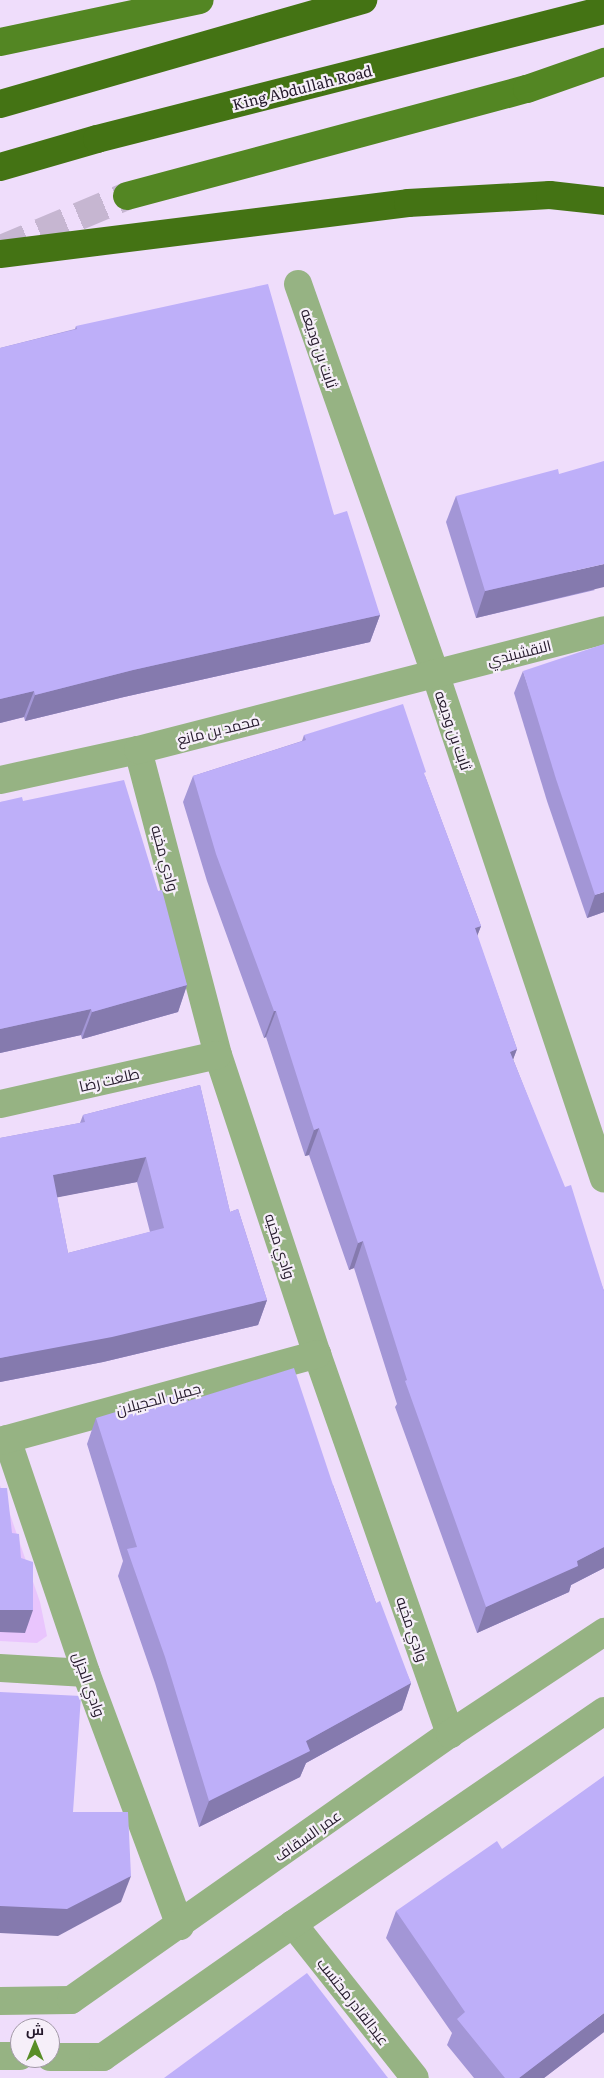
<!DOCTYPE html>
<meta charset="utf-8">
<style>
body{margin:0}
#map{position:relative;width:604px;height:2078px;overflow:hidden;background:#efddfb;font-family:Literata,Cairo,serif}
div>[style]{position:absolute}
.green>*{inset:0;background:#e9c5fd}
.major-tunnel>*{height:28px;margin-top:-14px;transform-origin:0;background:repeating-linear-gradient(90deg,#c6b6d1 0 28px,transparent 0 42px)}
.minor>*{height:28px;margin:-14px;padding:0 14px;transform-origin:14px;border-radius:14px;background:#96b383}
.major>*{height:28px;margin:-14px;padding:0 14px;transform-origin:14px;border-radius:14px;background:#538623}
.highway>*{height:28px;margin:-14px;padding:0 14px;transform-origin:14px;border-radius:14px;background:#447314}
.wall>*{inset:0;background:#a396d6}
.shaded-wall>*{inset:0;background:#857aae}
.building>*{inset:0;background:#beaff9}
span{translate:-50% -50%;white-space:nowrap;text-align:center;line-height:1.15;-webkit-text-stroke:4.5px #f6eff9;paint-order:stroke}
.street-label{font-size:15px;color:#24192b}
.north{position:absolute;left:10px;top:2018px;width:50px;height:50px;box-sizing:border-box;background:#f6eff9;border:1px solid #a299a7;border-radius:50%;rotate:0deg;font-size:14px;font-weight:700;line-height:20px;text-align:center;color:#24192b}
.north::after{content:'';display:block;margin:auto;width:18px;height:22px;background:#598e28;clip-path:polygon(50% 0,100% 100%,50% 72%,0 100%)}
</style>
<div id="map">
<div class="green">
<i style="clip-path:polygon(0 1485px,40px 1602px,47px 1636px,37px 1643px,0 1641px)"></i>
</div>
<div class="major-tunnel">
<i style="left:1px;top:249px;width:137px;rotate:-22.8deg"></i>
</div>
<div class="minor">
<i style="left:298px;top:284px;width:412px;rotate:70.6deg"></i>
<i style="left:435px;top:673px;width:533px;rotate:71.53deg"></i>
<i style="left:138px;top:750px;width:315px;rotate:75.3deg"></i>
<i style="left:218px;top:1055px;width:315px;rotate:71.7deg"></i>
<i style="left:317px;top:1354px;width:403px;rotate:70.7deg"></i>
<i style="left:0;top:780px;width:141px;rotate:-12.3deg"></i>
<i style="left:138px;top:750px;width:481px;rotate:-14.4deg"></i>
<i style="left:0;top:1104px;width:223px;rotate:-12.7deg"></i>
<i style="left:7px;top:1439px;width:247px;rotate:71.3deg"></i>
<i style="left:86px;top:1673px;width:270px;rotate:69.6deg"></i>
<i style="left:0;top:1441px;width:329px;rotate:-15.3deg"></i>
<i style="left:0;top:1668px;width:86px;rotate:3.3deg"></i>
<i style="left:293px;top:1924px;width:196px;rotate:51.6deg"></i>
<i style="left:0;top:2001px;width:71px;rotate:-0.8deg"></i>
<i style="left:71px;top:2000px;width:463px;rotate:-35.1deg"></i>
<i style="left:450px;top:1734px;width:185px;rotate:-33.5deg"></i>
<i style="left:0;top:2056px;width:20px"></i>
<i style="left:50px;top:2057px;width:53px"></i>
<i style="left:103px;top:2057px;width:232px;rotate:-35deg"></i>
<i style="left:293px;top:1924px;width:377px;rotate:-34.4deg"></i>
</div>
<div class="major">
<i style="left:0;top:42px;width:204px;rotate:-11.9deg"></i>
<i style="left:127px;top:196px;width:414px;rotate:-15deg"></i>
<i style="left:527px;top:89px;width:82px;rotate:-19.3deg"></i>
</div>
<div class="highway">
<i style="left:0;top:104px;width:378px;rotate:-16deg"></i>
<i style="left:0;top:167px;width:101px;rotate:-16.1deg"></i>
<i style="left:97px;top:139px;width:523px;rotate:-14.28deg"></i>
<i style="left:0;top:254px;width:411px;rotate:-7.1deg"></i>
<i style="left:408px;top:203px;width:142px;rotate:-3.2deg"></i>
<i style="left:550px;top:195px;width:54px;rotate:6.3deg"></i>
</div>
<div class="wall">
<i style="clip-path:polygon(76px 326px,334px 515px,380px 615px,370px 642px,124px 697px,25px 721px,24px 717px,0 723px,0 348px,75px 329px)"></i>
<i style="clip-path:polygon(456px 496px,595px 590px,476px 618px,446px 522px)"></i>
<i style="clip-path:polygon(523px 671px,604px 912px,587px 918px,547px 801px,514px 693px)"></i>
<i style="clip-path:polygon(304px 735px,425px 776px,481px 926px,477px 936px,517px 1049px,513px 1059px,604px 1291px,604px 1568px,571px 1585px,569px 1592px,477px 1633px,395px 1407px,397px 1404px,354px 1268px,349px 1270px,309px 1155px,305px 1156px,266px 1037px,264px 1038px,207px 881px,183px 802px,193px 776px,302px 741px)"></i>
<i style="clip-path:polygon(23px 801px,158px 891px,187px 985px,178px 1012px,82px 1039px,81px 1035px,0 1053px,0 802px)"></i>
<i style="clip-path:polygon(evenodd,200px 1085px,230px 1212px,238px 1209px,267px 1300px,258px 1325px,103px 1362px,0 1382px,0 1138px,80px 1123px,83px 1115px,200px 1085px,137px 1182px,150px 1232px,68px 1253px,57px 1197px,137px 1182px)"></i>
<i style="clip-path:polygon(96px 1418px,333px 1485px,376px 1603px,411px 1683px,402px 1710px,306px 1763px,300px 1777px,199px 1827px,155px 1683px,118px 1576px,123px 1561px,87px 1444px)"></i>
<i style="clip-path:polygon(396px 1911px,604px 2032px,544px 2078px,474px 2078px,447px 2045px,452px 2033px,386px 1938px)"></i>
</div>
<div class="shaded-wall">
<i style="clip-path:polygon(604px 564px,604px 587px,476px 618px,485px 591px)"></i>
<i style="clip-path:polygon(380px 615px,370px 642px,124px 697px,25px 721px,35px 695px,133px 670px)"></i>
<i style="clip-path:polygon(34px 691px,24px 717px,0 723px,0 699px)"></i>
<i style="clip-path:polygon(604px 892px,604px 912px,587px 918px,595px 895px)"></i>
<i style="clip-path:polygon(481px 926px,471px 952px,475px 928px)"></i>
<i style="clip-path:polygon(187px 985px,178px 1012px,82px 1039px,92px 1012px)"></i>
<i style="clip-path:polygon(91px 1009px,81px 1035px,0 1053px,0 1029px)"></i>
<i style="clip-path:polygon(274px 1011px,276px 1011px,266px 1037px,264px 1038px)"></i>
<i style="clip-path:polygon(517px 1049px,507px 1076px,510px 1052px)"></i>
<i style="clip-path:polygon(319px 1128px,309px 1155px,305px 1156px,314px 1130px)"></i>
<i style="clip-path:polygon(146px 1157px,137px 1182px,44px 1200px,53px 1175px)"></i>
<i style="clip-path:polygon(363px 1241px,354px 1268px,349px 1270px,358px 1243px)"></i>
<i style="clip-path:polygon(267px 1300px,258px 1325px,103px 1362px,0 1382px,0 1358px)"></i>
<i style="clip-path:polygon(604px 1547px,604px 1568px,571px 1585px,569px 1592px,477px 1633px,486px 1607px,577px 1561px)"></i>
<i style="clip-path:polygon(0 1610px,33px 1610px,25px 1633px,0 1632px)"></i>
<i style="clip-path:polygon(411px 1683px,402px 1710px,306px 1763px,300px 1777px,199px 1827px,209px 1801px,306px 1741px)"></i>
<i style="clip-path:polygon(131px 1876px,121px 1902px,58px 1936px,0 1933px,0 1906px)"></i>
<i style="clip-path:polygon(604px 2013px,604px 2032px,544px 2078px,519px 2078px)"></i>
</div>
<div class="building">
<i style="clip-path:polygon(268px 284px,334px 515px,347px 511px,380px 615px,133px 670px,35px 695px,34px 691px,0 699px,0 348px,77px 329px,76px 326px)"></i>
<i style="clip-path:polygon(604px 461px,604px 564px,485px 591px,456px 496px,558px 469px,559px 474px)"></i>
<i style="clip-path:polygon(604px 644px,604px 892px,595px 895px,556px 779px,523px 671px)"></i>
<i style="clip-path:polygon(403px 704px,426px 772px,424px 773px,481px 926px,475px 928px,517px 1049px,510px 1052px,565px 1187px,571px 1185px,604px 1291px,604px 1547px,577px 1561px,578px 1566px,486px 1607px,405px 1381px,407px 1380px,363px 1241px,358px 1243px,319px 1128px,314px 1130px,276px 1011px,274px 1011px,216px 854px,193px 776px,306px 740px,304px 735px)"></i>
<i style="clip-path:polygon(124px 780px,158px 891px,162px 890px,187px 985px,92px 1012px,91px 1009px,0 1029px,0 802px,22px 797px,23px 801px)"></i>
<i style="clip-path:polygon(evenodd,200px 1085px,230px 1212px,238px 1209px,267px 1300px,112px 1337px,0 1358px,0 1138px,85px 1122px,83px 1115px,200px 1085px,146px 1157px,164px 1228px,68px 1253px,53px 1175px,146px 1157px)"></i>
<i style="clip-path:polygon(294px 1368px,333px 1485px,376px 1603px,380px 1601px,411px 1683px,306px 1741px,310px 1751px,209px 1801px,165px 1657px,127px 1549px,137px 1547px,96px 1418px,185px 1391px,188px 1401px)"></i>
<i style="clip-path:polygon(0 1488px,7px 1488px,12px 1533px,19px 1534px,21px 1558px,33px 1562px,33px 1610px,0 1610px)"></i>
<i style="clip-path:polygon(0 1692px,81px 1696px,73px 1812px,128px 1812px,131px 1876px,67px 1909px,0 1906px)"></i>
<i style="clip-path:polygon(604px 1776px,604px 2013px,519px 2078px,505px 2078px,457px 2019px,465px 2012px,396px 1911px,497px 1841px,502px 1849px)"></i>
<i style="clip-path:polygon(307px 1973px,388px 2078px,164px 2078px)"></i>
</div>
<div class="street-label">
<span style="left:302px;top:87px;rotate:-14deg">King Abdullah Road</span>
<span style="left:320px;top:348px;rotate:71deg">ثابت بن وديعه</span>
<span style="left:519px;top:652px;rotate:-14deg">النقشبندي</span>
<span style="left:218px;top:729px;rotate:-14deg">محمد بن مانع</span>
<span style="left:454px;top:730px;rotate:71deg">ثابت بن وديعه</span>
<span style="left:166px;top:858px;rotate:75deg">وادي مخيه</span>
<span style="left:109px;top:1079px;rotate:-13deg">طلعت رضا</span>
<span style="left:281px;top:1246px;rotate:72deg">وادي مخيه</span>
<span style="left:158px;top:1398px;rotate:-15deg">جميل الحجيلان</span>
<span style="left:413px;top:1629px;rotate:71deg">وادي مخيه</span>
<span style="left:90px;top:1684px;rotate:70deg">وادي الجزل</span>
<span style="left:307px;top:1835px;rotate:-35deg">عمر السقاف</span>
<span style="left:354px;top:2001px;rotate:52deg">عبدالقادر محتسب</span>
</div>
<div class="north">ش</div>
</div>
